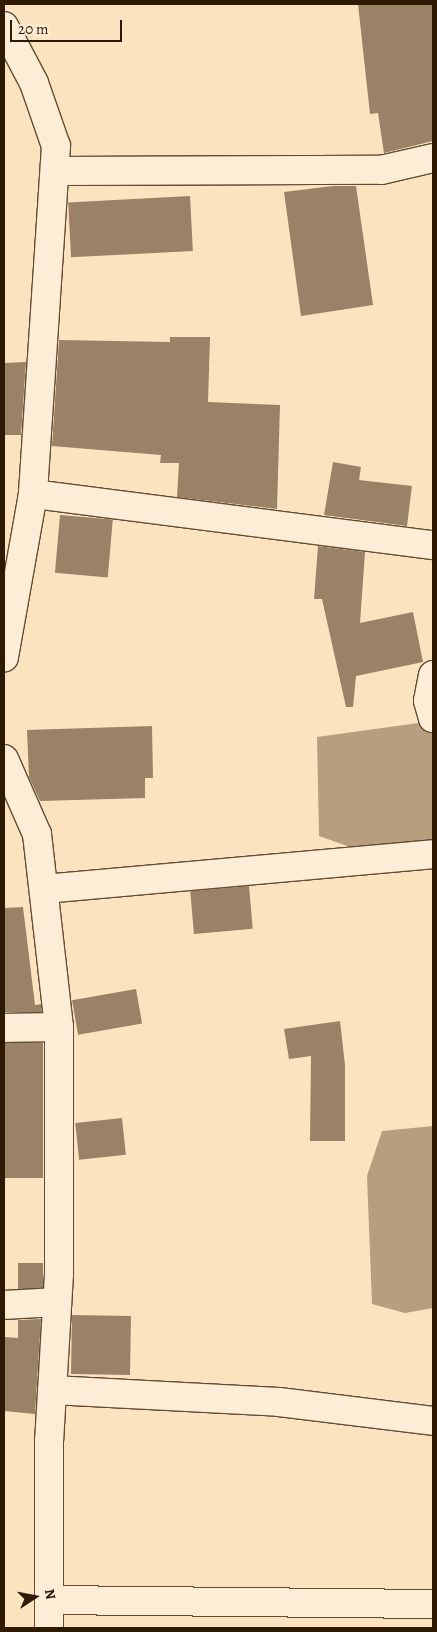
<!DOCTYPE html>
<style>
body{margin:0}
#map{position:relative;width:437px;height:1632px;overflow:hidden;background:#fce3c0;font-family:Alegreya,serif}
div>[style]{position:absolute}
.water>*{inset:0;background:#b69e7f}
.building>*{inset:0;background:#998265;transform-origin:0 0}
.roads{filter:drop-shadow(1px 0 #624c32) drop-shadow(-1px 0 #624c32) drop-shadow(0 1px #624c32) drop-shadow(0 -1px #624c32)}
.street>*{height:28px;margin:-14px;padding:0 14px;transform-origin:14px;border-radius:14px;background:#fdedd6}
.secondary>*{height:28px;margin:-14px;padding:0 14px;transform-origin:14px;border-radius:14px;background:#fdedd6}
span{translate:-50% -50%;white-space:nowrap;text-align:center;line-height:1.15;-webkit-text-stroke:4.5px #fdedd6;paint-order:stroke}
.frame{position:absolute;inset:0;border:5px solid #2e1902;pointer-events:none}
.north{position:absolute;left:10px;top:1572px;width:50px;height:50px;-webkit-text-stroke:4px #fdedd6;paint-order:stroke;rotate:79deg;font-size:14px;font-weight:700;line-height:20px;text-align:center;color:#2e1902}
.north::after{content:'';display:block;margin:auto;width:18px;height:22px;background:#2e1902;clip-path:polygon(50% 0,100% 100%,50% 72%,0 100%)}
.scale{position:absolute;left:10px;top:20px;width:112px;height:22px;box-sizing:border-box;border:2px solid #2e1902;border-top:0;padding-left:6px;font-size:15px;line-height:18px;white-space:nowrap;color:#2e1902;-webkit-text-stroke:4px #fdedd6;paint-order:stroke}
</style>
<div id="map">
<div class="water">
<i style="clip-path:polygon(433px 721px,433px 848px,381px 858px,319px 836px,317px 737px)"></i>
<i style="clip-path:polygon(433px 1126px,433px 1308px,405px 1313px,372px 1304px,367px 1176px,382px 1131px)"></i>
</div>
<div class="building">
<i style="clip-path:polygon(358px 4px,433px 4px,433px 141px,384px 153px,378px 113px,370px 114px)"></i>
<i style="clip-path:polygon(333px 186px,356px 186px,373px 305px,301px 316px,284px 192px)"></i>
<i style="left:190px;top:196px;width:55px;height:122px;rotate:87deg"></i>
<i style="clip-path:polygon(170px 337px,210px 337px,208px 402px,280px 405px,277px 509px,177px 497px,179px 463px,160px 463px,161px 455px,52px 446px,59px 340px,170px 342px)"></i>
<i style="clip-path:polygon(26px 362px,21px 435px,4px 435px,4px 363px)"></i>
<i style="clip-path:polygon(333px 462px,361px 467px,359px 480px,412px 486px,407px 526px,324px 515px)"></i>
<i style="left:60px;top:515px;width:53px;height:58px;rotate:5deg"></i>
<i style="clip-path:polygon(318px 546px,365px 552px,360px 623px,413px 612px,423px 662px,356px 676px,353px 707px,346px 707px,322px 599px,314px 599px)"></i>
<i style="clip-path:polygon(152px 726px,153px 778px,145px 778px,145px 798px,40px 801px,29px 777px,27px 730px)"></i>
<i style="left:249px;top:886px;width:43px;height:59px;rotate:85deg"></i>
<i style="clip-path:polygon(23px 907px,35px 1005px,41px 1004px,42px 1012px,4px 1012px,4px 908px)"></i>
<i style="left:136px;top:989px;width:35px;height:65px;rotate:80deg"></i>
<i style="clip-path:polygon(340px 1021px,345px 1065px,345px 1141px,310px 1141px,311px 1056px,289px 1059px,284px 1029px)"></i>
<i style="left:43px;top:1043px;width:135px;height:39px;rotate:90deg"></i>
<i style="left:122px;top:1118px;width:37px;height:47px;rotate:84deg"></i>
<i style="left:18px;top:1263px;width:25px;height:26px"></i>
<i style="left:72px;top:1315px;width:59px;height:59px;rotate:1deg"></i>
<i style="clip-path:polygon(41px 1319px,35px 1414px,4px 1411px,4px 1337px,18px 1338px,18px 1320px)"></i>
</div>
<div class="roads">
<div class="street">
<i style="left:56px;top:171px;width:325px;rotate:-0.2deg"></i>
<i style="left:381px;top:170px;width:53px;rotate:-13deg"></i>
<i style="left:33px;top:494px;width:403px;rotate:7.3deg"></i>
<i style="left:433px;top:675px;width:26px;rotate:101deg"></i>
<i style="left:428px;top:701px;width:18px;rotate:74deg"></i>
<i style="left:44px;top:889px;width:391px;rotate:-5.1deg"></i>
<i style="left:4px;top:1028px;width:55px;rotate:-1deg"></i>
<i style="left:4px;top:1305px;width:53px;rotate:-3.2deg"></i>
<i style="left:52px;top:1390px;width:227px;rotate:3deg"></i>
<i style="left:279px;top:1402px;width:155px;rotate:7deg"></i>
<i style="left:49px;top:1600px;width:384px;rotate:0.6deg"></i>
</div>
<div class="secondary">
<i style="left:4px;top:26px;width:64px;rotate:62.2deg"></i>
<i style="left:34px;top:83px;width:67px;rotate:70.8deg"></i>
<i style="left:56px;top:146px;width:349px;rotate:93.8deg"></i>
<i style="left:33px;top:494px;width:166px;rotate:100.1deg"></i>
<i style="left:4px;top:759px;width:82px;rotate:66.3deg"></i>
<i style="left:37px;top:834px;width:194px;rotate:83.5deg"></i>
<i style="left:59px;top:1027px;width:247px;rotate:90deg"></i>
<i style="left:59px;top:1274px;width:167px;rotate:93.4deg"></i>
<i style="left:49px;top:1441px;width:187px;rotate:90deg"></i>
</div>
</div>
<div class="frame"></div>
<div class="north">N</div>
<div class="scale">20 m</div>
</div>
